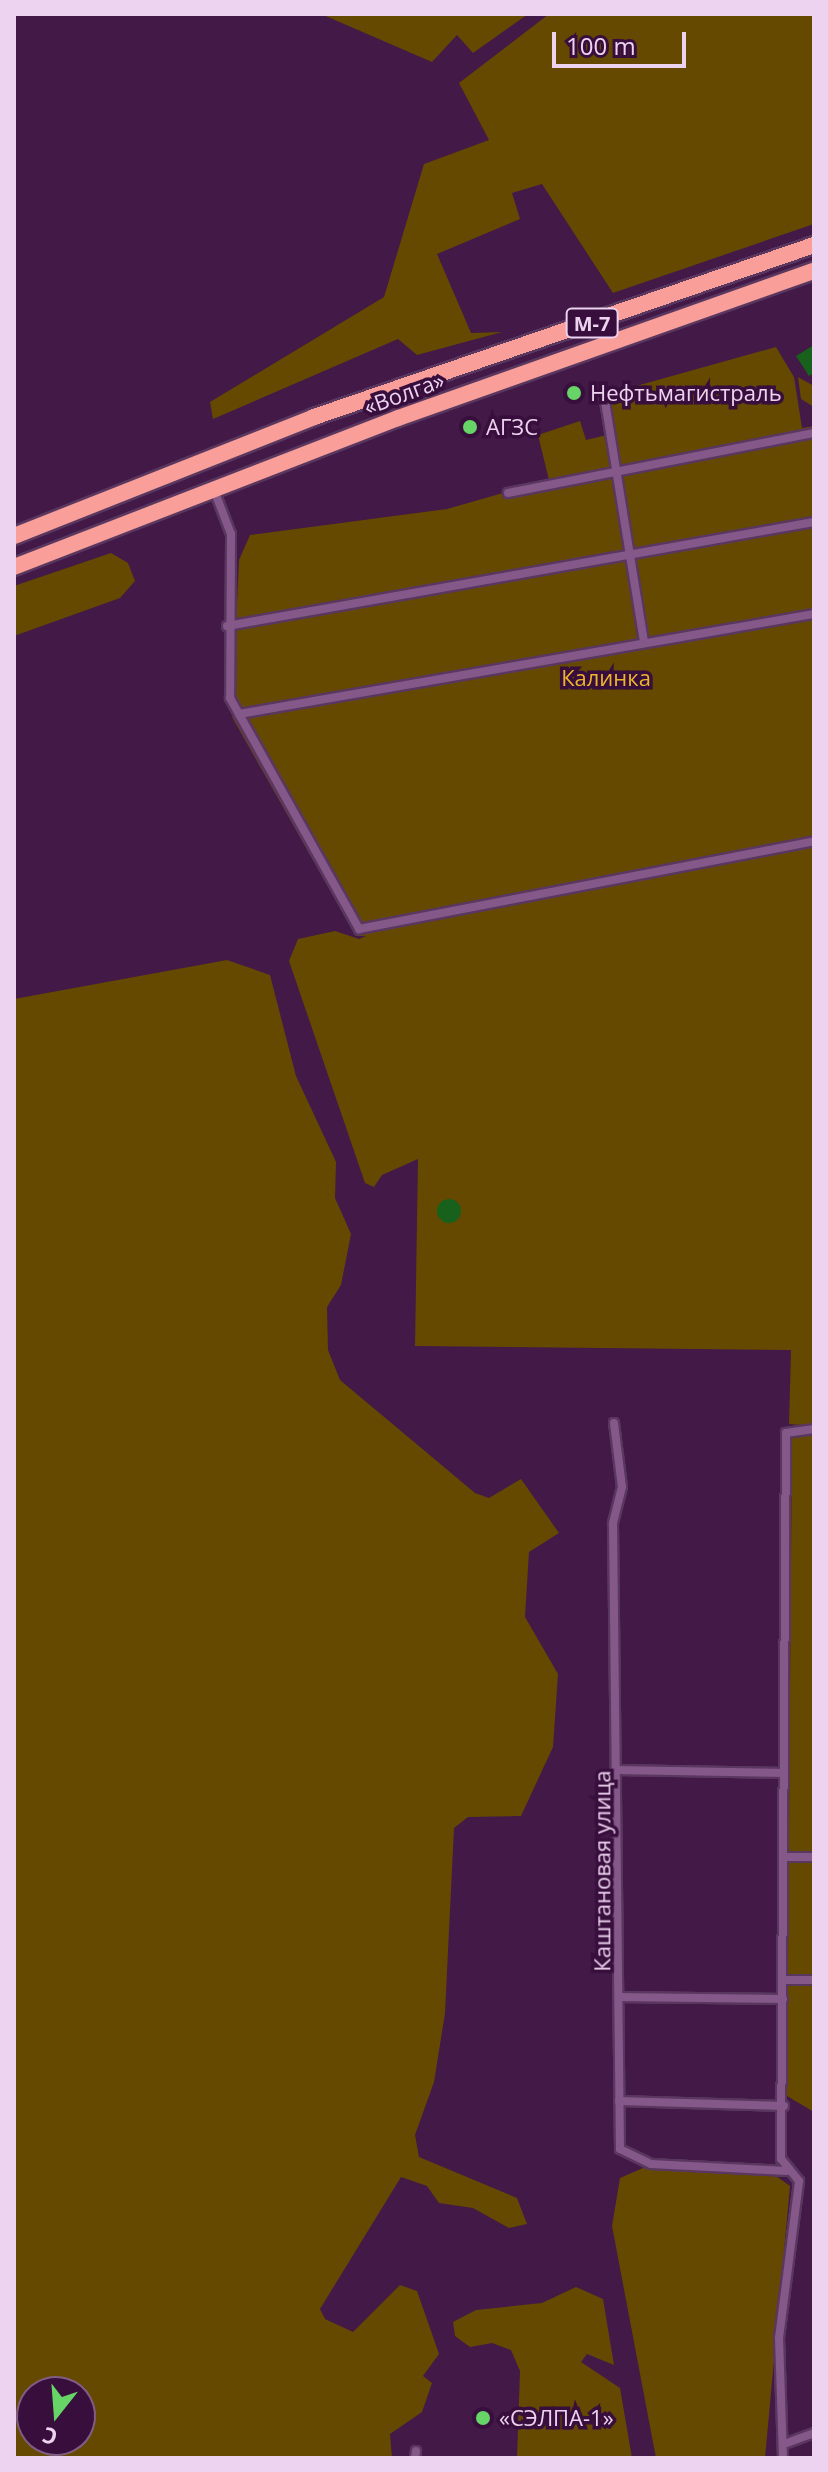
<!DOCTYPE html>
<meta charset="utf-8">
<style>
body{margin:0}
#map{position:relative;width:828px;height:2472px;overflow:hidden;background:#421947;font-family:"Open Sans",sans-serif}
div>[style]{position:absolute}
.green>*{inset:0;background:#654900}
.water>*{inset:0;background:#18611c}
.round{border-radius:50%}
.roads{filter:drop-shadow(2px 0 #5a375f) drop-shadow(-2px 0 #5a375f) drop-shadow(0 2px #5a375f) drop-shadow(0 -2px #5a375f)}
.street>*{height:8px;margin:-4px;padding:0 4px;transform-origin:4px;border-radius:4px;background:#85588a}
.highway>*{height:16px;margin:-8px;padding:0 8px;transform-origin:8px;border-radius:8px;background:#f99e98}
.dots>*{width:22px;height:22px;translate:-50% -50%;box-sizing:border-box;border:4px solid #370e3c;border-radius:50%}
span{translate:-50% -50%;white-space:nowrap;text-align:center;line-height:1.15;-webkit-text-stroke:7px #370e3c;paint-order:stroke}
.shield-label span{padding:2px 6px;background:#370e3c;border:2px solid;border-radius:6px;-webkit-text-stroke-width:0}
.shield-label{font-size:20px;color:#edd3ef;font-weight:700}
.street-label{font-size:22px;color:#edd3ef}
.poi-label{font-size:22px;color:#edd3ef}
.left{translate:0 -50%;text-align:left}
.park-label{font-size:22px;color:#eeb52a}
.frame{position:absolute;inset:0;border:16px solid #edd3ef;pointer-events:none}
.north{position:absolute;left:16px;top:2376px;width:80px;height:80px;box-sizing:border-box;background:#370e3c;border:2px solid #805d84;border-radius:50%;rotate:197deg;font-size:22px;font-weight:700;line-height:32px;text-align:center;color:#edd3ef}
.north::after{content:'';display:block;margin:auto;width:28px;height:36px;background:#66d466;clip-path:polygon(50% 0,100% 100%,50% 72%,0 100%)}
.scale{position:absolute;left:552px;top:32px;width:134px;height:36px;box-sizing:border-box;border:4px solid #edd3ef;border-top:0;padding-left:10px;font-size:24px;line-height:28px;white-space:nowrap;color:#edd3ef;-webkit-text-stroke:6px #370e3c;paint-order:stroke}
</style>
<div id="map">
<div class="green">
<i style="clip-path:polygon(321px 14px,528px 14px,473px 53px,457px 35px,432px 62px)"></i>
<i style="clip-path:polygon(549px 14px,814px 14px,814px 224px,613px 293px,542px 184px,512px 193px,520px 219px,437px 254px,471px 333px,502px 332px,417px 355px,398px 339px,213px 419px,210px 402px,384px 297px,424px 164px,489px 140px,459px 83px)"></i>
<i style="clip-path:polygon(776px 347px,794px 377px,802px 428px,814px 426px,814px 1426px,789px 1424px,791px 1350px,415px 1346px,418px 1159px,382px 1175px,374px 1187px,365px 1183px,289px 961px,298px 939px,335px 931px,359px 939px,366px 936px,356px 936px,232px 717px,239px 714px,226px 675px,227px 626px,236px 625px,239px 560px,250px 535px,447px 509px,549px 480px,538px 435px,580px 421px,586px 440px,607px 435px,604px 395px)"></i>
<i style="clip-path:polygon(798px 377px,814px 386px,814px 407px,801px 399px)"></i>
<i style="clip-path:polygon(111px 553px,128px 563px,135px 581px,120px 598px,14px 636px,14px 586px)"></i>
<i style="clip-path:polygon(evenodd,227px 960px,270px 975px,296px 1076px,336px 1162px,335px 1198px,351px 1234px,341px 1285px,327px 1307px,328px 1350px,340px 1380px,475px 1493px,489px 1498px,521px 1479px,559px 1533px,529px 1552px,525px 1617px,558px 1674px,553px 1747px,521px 1816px,468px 1817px,454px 1828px,445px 2013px,434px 2082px,415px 2135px,419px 2157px,517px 2198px,527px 2224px,509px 2228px,473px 2208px,439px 2203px,427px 2186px,401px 2177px,320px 2309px,325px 2319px,353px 2332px,400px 2285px,417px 2291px,439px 2354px,423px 2376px,432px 2383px,422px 2412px,390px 2434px,392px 2458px,14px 2458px,14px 999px,227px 960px,32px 2392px,80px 2392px,80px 2440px,32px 2440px,32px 2392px)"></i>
<i style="clip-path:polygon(792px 1430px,814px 1432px,814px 2112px,787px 2096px)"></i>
<i style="clip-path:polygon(643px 2168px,776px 2176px,790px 2186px,765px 2458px,656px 2458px,612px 2226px,620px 2178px)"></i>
<i style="clip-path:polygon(576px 2287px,603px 2299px,614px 2365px,587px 2354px,581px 2362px,620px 2388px,632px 2458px,517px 2458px,520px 2371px,511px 2350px,492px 2343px,470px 2347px,455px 2336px,453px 2322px,476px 2310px,542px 2303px)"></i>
</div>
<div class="water">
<i style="clip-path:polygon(814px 345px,814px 373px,809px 376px,796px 356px)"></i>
<i class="round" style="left:437px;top:1199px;width:24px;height:24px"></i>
</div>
<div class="roads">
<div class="street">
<i style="left:604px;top:395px;width:250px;rotate:80.8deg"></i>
<i style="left:214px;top:490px;width:47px;rotate:68.9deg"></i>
<i style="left:231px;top:534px;width:164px;rotate:90.3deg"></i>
<i style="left:230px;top:698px;width:265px;rotate:60.8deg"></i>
<i style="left:359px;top:929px;width:463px;rotate:-10.9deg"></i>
<i style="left:508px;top:493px;width:312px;rotate:-11.1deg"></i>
<i style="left:227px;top:626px;width:596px;rotate:-10.05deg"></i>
<i style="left:239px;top:714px;width:584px;rotate:-9.87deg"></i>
<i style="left:614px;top:1423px;width:64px;rotate:82.9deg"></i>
<i style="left:622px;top:1487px;width:38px;rotate:104deg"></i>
<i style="left:613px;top:1524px;width:625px;rotate:89.36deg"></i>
<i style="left:620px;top:2149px;width:34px;rotate:26deg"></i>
<i style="left:651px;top:2164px;width:136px;rotate:2.9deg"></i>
<i style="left:619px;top:1770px;width:164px;rotate:1deg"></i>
<i style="left:783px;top:1857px;width:31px"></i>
<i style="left:783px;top:1980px;width:31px"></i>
<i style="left:620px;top:1997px;width:163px;rotate:0.7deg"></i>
<i style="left:619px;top:2101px;width:165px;rotate:1.7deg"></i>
<i style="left:784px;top:2444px;width:32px;rotate:-20deg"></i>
<i style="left:415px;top:2458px;width:7px;rotate:-82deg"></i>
<i style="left:783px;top:2458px;width:120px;rotate:-91.9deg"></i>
<i style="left:779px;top:2338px;width:158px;rotate:-82.7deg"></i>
<i style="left:799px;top:2181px;width:28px;rotate:-129deg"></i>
<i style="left:781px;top:2159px;width:726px;rotate:-89.61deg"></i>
<i style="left:786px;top:1433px;width:28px;rotate:-8deg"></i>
</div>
<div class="highway">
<i style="left:14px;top:536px;width:323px;rotate:-21.6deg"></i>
<i style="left:314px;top:417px;width:529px;rotate:-18.98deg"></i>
<i style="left:14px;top:567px;width:412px;rotate:-21.2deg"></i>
<i style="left:398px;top:418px;width:441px;rotate:-19.5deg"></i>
</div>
</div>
<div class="dots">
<i style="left:574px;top:393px;background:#66d466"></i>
<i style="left:470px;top:427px;background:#66d466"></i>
<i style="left:483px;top:2418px;background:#66d466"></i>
</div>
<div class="shield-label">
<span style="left:592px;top:323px">М-7</span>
</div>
<div class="street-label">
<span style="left:404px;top:393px;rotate:-20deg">«Волга»</span>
<span style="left:602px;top:1871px;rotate:-90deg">Каштановая улица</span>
</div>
<div class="poi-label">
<span class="left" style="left:590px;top:393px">Нефтьмагистраль</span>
<span class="left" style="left:486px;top:427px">АГЗС</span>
<span class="left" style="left:499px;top:2418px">«СЭЛПА-1»</span>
</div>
<div class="park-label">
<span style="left:606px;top:678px">Калинка</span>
</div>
<div class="frame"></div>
<div class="north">С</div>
<div class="scale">100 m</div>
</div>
